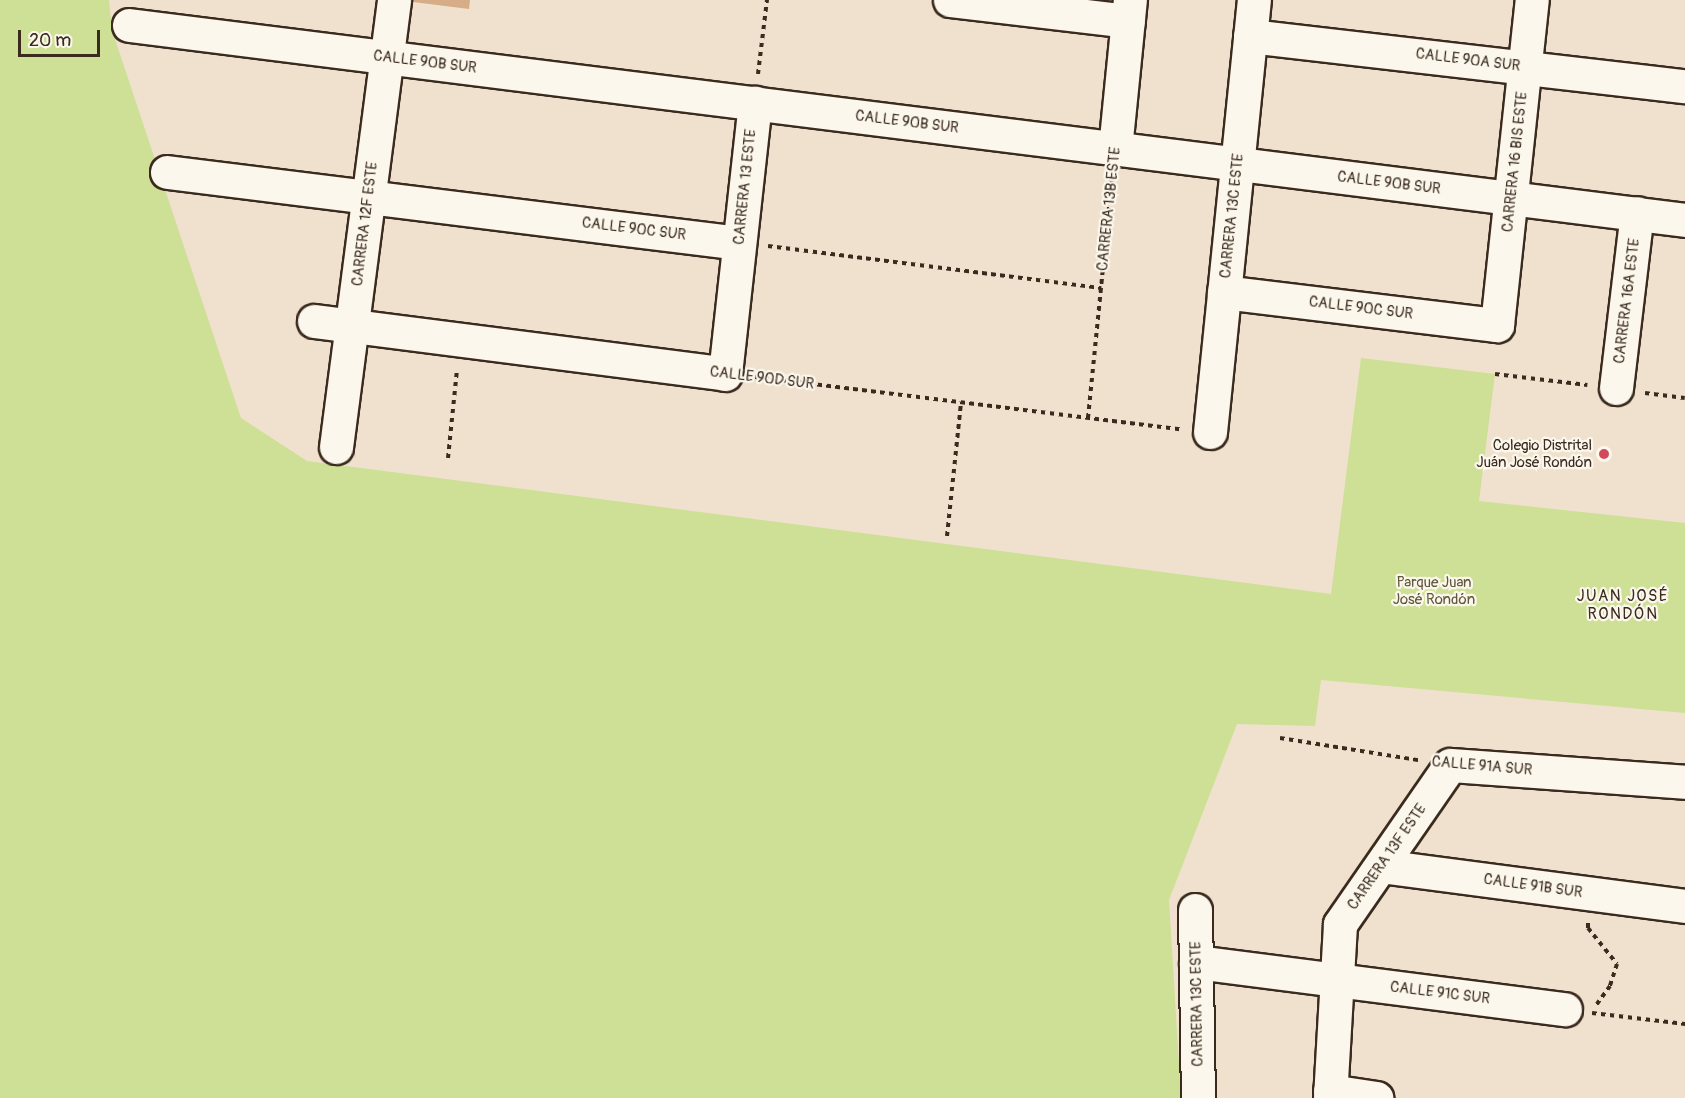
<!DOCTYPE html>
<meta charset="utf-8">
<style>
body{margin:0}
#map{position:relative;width:1685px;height:1098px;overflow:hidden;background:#f0e1ce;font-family:Pangolin,sans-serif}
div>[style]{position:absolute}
.green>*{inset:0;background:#cde095}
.building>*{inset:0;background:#d7ad88}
.path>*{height:4px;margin-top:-2px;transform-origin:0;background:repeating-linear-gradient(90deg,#3b2a1e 0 4.5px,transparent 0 9px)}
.roads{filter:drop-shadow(2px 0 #3b2a1e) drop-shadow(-2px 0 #3b2a1e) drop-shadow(0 2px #3b2a1e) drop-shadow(0 -2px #3b2a1e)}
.street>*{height:33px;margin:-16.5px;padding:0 16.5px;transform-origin:16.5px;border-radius:16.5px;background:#fbf7ec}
.dots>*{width:16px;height:16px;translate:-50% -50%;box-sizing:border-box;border:3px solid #fbf7ec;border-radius:50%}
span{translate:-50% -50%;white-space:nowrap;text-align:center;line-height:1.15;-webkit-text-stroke:4.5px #fbf7ec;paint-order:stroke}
.street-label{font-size:15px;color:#3b2a1e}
.poi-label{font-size:15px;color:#3b2a1e}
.right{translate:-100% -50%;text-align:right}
.park-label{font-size:15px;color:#60583c}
.neighbourhood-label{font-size:16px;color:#3b2a1e;letter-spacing:1.5px}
.scale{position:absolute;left:18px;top:30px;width:82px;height:27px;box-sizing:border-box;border:3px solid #3b2a1e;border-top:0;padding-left:8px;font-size:18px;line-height:21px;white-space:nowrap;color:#3b2a1e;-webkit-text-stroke:4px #fbf7ec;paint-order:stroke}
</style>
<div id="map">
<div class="green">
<i style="clip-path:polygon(0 0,109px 0,112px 30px,241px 418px,307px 461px,1331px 594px,1361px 358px,1495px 374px,1479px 501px,1685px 523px,1685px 713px,1321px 680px,1315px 726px,1237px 724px,1169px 900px,1181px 1098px,0 1098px)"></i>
</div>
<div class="building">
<i style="clip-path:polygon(397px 0,470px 0,469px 9px)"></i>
</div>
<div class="path">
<i style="left:758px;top:74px;width:75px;rotate:-83.1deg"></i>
<i style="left:768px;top:246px;width:336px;rotate:7.2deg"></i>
<i style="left:1495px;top:374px;width:93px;rotate:6.8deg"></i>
<i style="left:755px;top:377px;width:428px;rotate:7deg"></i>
<i style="left:1645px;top:393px;width:40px;rotate:7.1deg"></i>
<i style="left:1088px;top:418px;width:242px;rotate:-84.3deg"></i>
<i style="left:448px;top:458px;width:89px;rotate:-84.2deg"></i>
<i style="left:947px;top:536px;width:135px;rotate:-84deg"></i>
<i style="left:1280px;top:738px;width:140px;rotate:9.1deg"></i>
<i style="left:1588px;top:923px;width:5px;rotate:90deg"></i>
<i style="left:1588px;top:928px;width:46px;rotate:51.1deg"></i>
<i style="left:1617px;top:964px;width:23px;rotate:108deg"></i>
<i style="left:1610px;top:986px;width:26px;rotate:126deg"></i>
<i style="left:1592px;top:1013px;width:94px;rotate:6.7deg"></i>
</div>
<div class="roads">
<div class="street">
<i style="left:950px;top:0;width:179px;rotate:6.7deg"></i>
<i style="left:129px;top:25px;width:1568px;rotate:7.14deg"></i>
<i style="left:1250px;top:36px;width:438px;rotate:6.6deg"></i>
<i style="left:1115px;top:149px;width:150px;rotate:-84.3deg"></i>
<i style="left:167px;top:172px;width:576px;rotate:7.08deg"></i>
<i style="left:1224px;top:292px;width:275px;rotate:6.9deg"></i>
<i style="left:1497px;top:325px;width:327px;rotate:-83.9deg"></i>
<i style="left:314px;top:321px;width:414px;rotate:7.3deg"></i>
<i style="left:725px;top:374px;width:273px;rotate:-83.7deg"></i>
<i style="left:1616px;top:388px;width:176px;rotate:-83.2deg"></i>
<i style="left:1210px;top:432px;width:434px;rotate:-84.2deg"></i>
<i style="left:336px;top:447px;width:451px;rotate:-82.6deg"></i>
<i style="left:1381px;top:866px;width:307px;rotate:7.5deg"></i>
<i style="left:1195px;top:910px;width:188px;rotate:89.1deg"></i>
<i style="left:1196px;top:962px;width:372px;rotate:7.3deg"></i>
<i style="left:1330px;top:1091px;width:47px;rotate:8.7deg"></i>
<i style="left:1330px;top:1098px;width:174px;rotate:-86.7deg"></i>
<i style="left:1340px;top:924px;width:193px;rotate:-55.3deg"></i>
<i style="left:1450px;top:765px;width:236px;rotate:4.1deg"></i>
</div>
</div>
<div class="dots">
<i style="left:1604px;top:454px;background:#d1495b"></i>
</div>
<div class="street-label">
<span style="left:1468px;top:60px;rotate:7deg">CALLE 90A SUR</span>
<span style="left:425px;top:62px;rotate:7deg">CALLE 90B SUR</span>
<span style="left:907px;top:122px;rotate:7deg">CALLE 90B SUR</span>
<span style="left:1515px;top:162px;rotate:-84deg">CARRERA 16 BIS ESTE</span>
<span style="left:1389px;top:183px;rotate:7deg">CALLE 90B SUR</span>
<span style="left:745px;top:187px;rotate:-84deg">CARRERA 13 ESTE</span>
<span style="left:1109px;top:209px;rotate:-84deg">CARRERA 13B ESTE</span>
<span style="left:1232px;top:216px;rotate:-84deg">CARRERA 13C ESTE</span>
<span style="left:365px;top:224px;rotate:-83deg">CARRERA 12F ESTE</span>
<span style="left:634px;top:229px;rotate:7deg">CALLE 90C SUR</span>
<span style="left:1627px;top:301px;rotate:-83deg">CARRERA 16A ESTE</span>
<span style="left:1361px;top:308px;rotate:7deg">CALLE 90C SUR</span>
<span style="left:762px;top:378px;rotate:7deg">CALLE 90D SUR</span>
<span style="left:1482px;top:766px;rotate:5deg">CALLE 91A SUR</span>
<span style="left:1387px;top:857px;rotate:-55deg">CARRERA 13F ESTE</span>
<span style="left:1533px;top:886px;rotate:8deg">CALLE 91B SUR</span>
<span style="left:1440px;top:993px;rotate:7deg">CALLE 91C SUR</span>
<span style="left:1197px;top:1004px;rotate:-91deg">CARRERA 13C ESTE</span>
</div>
<div class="poi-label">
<span class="right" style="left:1592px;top:454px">Colegio Distrital<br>Juán José Rondón</span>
</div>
<div class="park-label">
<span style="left:1434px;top:591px">Parque Juan<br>José Rondón</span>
</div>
<div class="neighbourhood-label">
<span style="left:1623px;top:605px">JUAN JOSÉ<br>RONDÓN</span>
</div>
<div class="scale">20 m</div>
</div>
